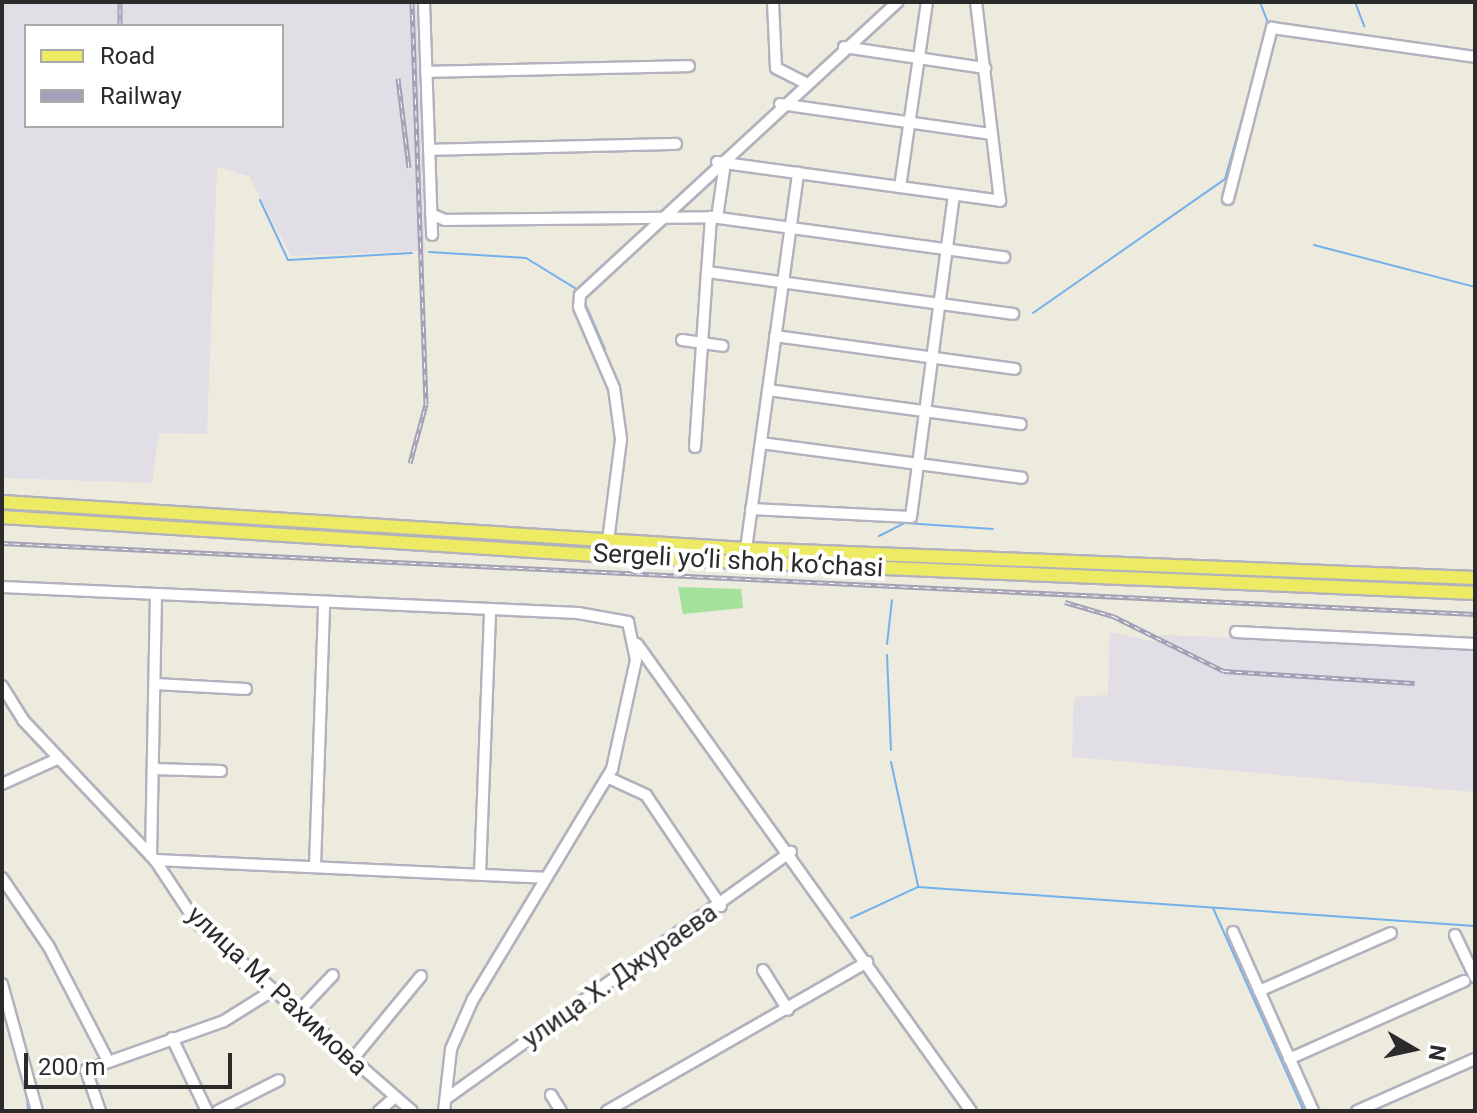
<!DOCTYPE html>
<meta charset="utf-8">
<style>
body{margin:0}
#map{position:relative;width:1477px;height:1113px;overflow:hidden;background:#edeade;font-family:Roboto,sans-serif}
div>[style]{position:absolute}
.industrial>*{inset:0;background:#e2dee5}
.green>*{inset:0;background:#a4e19c}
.stream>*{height:2px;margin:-1px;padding:0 1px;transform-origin:1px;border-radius:1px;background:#74b1eb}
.roads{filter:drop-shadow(2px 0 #b2b1be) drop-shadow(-2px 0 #b2b1be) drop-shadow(0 2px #b2b1be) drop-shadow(0 -2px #b2b1be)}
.minor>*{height:10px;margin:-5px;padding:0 5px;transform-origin:5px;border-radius:5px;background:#fff}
.major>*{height:12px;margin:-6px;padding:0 6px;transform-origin:6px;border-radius:6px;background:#edeb63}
.rail>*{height:5px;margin-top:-2.5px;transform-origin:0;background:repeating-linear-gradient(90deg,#fff 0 6px,#a2a1b5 0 12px);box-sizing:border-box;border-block:2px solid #a2a1b5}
span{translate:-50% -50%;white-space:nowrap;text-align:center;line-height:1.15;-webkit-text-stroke:8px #fff;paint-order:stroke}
.street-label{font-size:26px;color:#2b2b2b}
.frame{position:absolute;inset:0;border:4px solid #2b2b2b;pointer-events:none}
.legend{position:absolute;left:24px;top:24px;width:260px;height:104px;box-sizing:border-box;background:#fff;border:2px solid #aaa;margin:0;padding:10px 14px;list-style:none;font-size:24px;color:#2b2b2b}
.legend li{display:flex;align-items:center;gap:16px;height:40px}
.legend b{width:40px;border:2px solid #aaa}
.north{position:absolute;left:1373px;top:1009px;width:80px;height:80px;-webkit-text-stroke:6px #fff;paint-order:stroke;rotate:99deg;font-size:22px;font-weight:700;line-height:32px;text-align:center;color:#2b2b2b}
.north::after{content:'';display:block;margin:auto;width:28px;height:36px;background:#2b2b2b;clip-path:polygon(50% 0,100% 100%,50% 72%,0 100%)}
.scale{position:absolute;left:24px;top:1053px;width:208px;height:36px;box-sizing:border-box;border:4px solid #2b2b2b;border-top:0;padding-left:10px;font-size:24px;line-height:28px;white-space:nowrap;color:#2b2b2b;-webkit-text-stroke:6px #fff;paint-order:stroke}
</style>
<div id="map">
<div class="industrial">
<i style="clip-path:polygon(evenodd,2px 2px,416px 2px,425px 251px,291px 256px,249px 176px,217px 167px,207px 434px,159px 433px,152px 483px,2px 478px,2px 2px,26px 26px,282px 26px,282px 126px,26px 126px,26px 26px)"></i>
<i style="clip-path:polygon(1110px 632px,1155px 642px,1161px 635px,1475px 647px,1475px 792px,1072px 757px,1074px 697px,1108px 695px)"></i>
</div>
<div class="green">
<i style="clip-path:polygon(678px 587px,741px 589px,743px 608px,683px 614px)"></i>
</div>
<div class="stream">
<i style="left:1260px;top:2px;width:26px;rotate:69deg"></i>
<i style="left:1355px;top:2px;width:26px;rotate:69deg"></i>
<i style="left:260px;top:200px;width:66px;rotate:65deg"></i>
<i style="left:288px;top:260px;width:124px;rotate:-3.2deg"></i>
<i style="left:1314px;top:245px;width:166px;rotate:14.6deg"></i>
<i style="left:429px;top:252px;width:97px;rotate:3.5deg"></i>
<i style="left:526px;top:258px;width:61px;rotate:31.6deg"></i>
<i style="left:585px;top:303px;width:50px;rotate:66.5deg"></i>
<i style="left:1033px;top:313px;width:234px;rotate:-34.9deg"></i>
<i style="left:1225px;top:179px;width:117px;rotate:-74.2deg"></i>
<i style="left:879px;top:536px;width:29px;rotate:-27deg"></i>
<i style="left:905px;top:523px;width:88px;rotate:3.9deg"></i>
<i style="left:887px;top:644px;width:44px;rotate:-83.5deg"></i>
<i style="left:887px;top:655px;width:95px;rotate:87.6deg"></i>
<i style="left:891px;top:762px;width:127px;rotate:77.7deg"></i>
<i style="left:1213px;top:908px;width:222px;rotate:65.9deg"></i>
<i style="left:851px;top:918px;width:74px;rotate:-24.8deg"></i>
<i style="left:918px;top:887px;width:558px;rotate:4.01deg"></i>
<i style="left:27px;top:1092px;width:19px;rotate:87deg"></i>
</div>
<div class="roads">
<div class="minor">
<i style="left:424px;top:2px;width:233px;rotate:88deg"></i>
<i style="left:773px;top:2px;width:66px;rotate:87.4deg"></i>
<i style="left:776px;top:68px;width:31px;rotate:27deg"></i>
<i style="left:844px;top:47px;width:143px;rotate:8.5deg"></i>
<i style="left:426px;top:72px;width:263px;rotate:-1.3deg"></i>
<i style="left:780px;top:104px;width:214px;rotate:8.1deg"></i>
<i style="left:992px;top:134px;width:133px;rotate:-96.9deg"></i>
<i style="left:429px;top:150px;width:247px;rotate:-1.4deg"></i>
<i style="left:717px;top:162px;width:286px;rotate:7.8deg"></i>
<i style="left:1000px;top:201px;width:67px;rotate:-96.8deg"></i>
<i style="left:900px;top:187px;width:187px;rotate:-81.7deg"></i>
<i style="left:1228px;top:199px;width:177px;rotate:-75.6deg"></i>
<i style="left:1272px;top:28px;width:205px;rotate:8.1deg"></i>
<i style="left:431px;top:214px;width:15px;rotate:23deg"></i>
<i style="left:445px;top:220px;width:266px;rotate:-0.6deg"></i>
<i style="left:711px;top:217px;width:296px;rotate:7.8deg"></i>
<i style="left:717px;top:218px;width:56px;rotate:-81.7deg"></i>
<i style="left:707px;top:272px;width:55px;rotate:-85.8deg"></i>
<i style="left:775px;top:336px;width:242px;rotate:7.8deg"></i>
<i style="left:682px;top:340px;width:41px;rotate:8.3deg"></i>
<i style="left:768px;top:390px;width:255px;rotate:7.7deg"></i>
<i style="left:761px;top:443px;width:263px;rotate:7.6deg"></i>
<i style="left:695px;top:447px;width:175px;rotate:-86.1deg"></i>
<i style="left:707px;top:272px;width:309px;rotate:7.8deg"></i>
<i style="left:751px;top:509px;width:160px;rotate:2.9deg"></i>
<i style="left:911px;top:517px;width:325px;rotate:-82.4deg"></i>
<i style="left:608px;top:541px;width:103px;rotate:-82.7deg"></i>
<i style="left:621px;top:439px;width:51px;rotate:-97.8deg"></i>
<i style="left:614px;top:388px;width:88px;rotate:-113.4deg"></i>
<i style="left:579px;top:307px;width:12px;rotate:-85deg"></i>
<i style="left:580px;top:295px;width:432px;rotate:-42.7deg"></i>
<i style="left:746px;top:549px;width:380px;rotate:-82.1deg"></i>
<i style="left:2px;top:587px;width:577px;rotate:2.58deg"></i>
<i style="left:578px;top:613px;width:51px;rotate:10.2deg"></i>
<i style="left:628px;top:622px;width:39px;rotate:78deg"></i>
<i style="left:636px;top:660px;width:112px;rotate:102.4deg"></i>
<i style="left:612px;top:769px;width:269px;rotate:121.1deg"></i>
<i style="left:473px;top:999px;width:55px;rotate:113.7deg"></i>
<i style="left:451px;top:1049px;width:62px;rotate:96.4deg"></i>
<i style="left:1236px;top:632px;width:239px;rotate:2.9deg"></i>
<i style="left:637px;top:644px;width:574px;rotate:54.43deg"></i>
<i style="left:155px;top:684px;width:91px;rotate:3.1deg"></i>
<i style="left:2px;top:686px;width:40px;rotate:58deg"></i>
<i style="left:23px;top:720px;width:192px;rotate:46.7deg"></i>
<i style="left:155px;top:860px;width:74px;rotate:56.5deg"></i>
<i style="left:196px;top:922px;width:287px;rotate:41.2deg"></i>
<i style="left:153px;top:769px;width:68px;rotate:1.7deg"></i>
<i style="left:609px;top:778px;width:41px;rotate:24.7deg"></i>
<i style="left:646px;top:795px;width:134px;rotate:56deg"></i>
<i style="left:2px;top:784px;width:60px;rotate:-24.4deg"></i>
<i style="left:151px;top:856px;width:261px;rotate:-88.9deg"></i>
<i style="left:155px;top:860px;width:390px;rotate:2.6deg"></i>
<i style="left:315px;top:866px;width:263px;rotate:-88deg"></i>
<i style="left:480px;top:874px;width:265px;rotate:-87.8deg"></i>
<i style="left:2px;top:878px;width:83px;rotate:55.7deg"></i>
<i style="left:49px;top:947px;width:128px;rotate:62.6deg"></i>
<i style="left:1233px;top:932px;width:196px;rotate:65.9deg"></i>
<i style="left:1455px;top:935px;width:47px;rotate:64.5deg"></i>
<i style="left:763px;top:970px;width:47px;rotate:58deg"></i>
<i style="left:2px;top:984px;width:132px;rotate:74.6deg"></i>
<i style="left:1259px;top:991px;width:144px;rotate:-23.7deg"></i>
<i style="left:297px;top:1013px;width:52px;rotate:-46.5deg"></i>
<i style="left:172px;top:1038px;width:81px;rotate:64.4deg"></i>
<i style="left:1289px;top:1059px;width:192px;rotate:-24deg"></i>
<i style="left:351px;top:1061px;width:110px;rotate:-50.5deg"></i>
<i style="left:551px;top:1095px;width:19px;rotate:58deg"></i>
<i style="left:447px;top:1098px;width:423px;rotate:-35.6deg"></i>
<i style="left:100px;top:1111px;width:43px;rotate:-108.9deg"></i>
<i style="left:86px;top:1070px;width:146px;rotate:-19.5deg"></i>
<i style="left:224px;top:1021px;width:57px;rotate:-32deg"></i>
<i style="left:218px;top:1111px;width:68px;rotate:-26.9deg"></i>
<i style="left:379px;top:1111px;width:21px;rotate:-41deg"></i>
<i style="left:607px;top:1111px;width:300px;rotate:-29.8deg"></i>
<i style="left:1357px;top:1111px;width:129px;rotate:-23.8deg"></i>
</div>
<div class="major">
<i style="left:2px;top:502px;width:745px;rotate:3.61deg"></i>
<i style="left:746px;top:549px;width:730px;rotate:2.28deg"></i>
<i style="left:2px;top:517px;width:626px;rotate:3.66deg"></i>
<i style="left:627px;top:557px;width:849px;rotate:2.43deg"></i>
</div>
</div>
<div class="rail">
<i style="left:120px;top:26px;width:24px;rotate:-90deg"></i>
<i style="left:398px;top:78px;width:90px;rotate:83deg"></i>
<i style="left:410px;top:463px;width:61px;rotate:-74.8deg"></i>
<i style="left:426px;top:404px;width:402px;rotate:-92deg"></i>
<i style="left:2px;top:543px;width:1475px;rotate:2.76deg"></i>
<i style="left:1065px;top:602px;width:50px;rotate:16.3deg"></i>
<i style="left:1113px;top:616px;width:124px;rotate:26.4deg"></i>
<i style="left:1224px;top:671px;width:191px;rotate:3.6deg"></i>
</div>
<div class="street-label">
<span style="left:738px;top:561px;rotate:3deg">Sergeli yo‘li shoh ko‘chasi</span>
<span style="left:620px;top:976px;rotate:-35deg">улица Х. Джураева</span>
<span style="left:277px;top:991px;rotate:43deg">улица М. Рахимова</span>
</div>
<div class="frame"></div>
<ul class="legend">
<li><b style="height:10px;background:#edeb63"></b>Road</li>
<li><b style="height:10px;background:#a2a1b5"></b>Railway</li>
</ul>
<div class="north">N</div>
<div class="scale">200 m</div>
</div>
